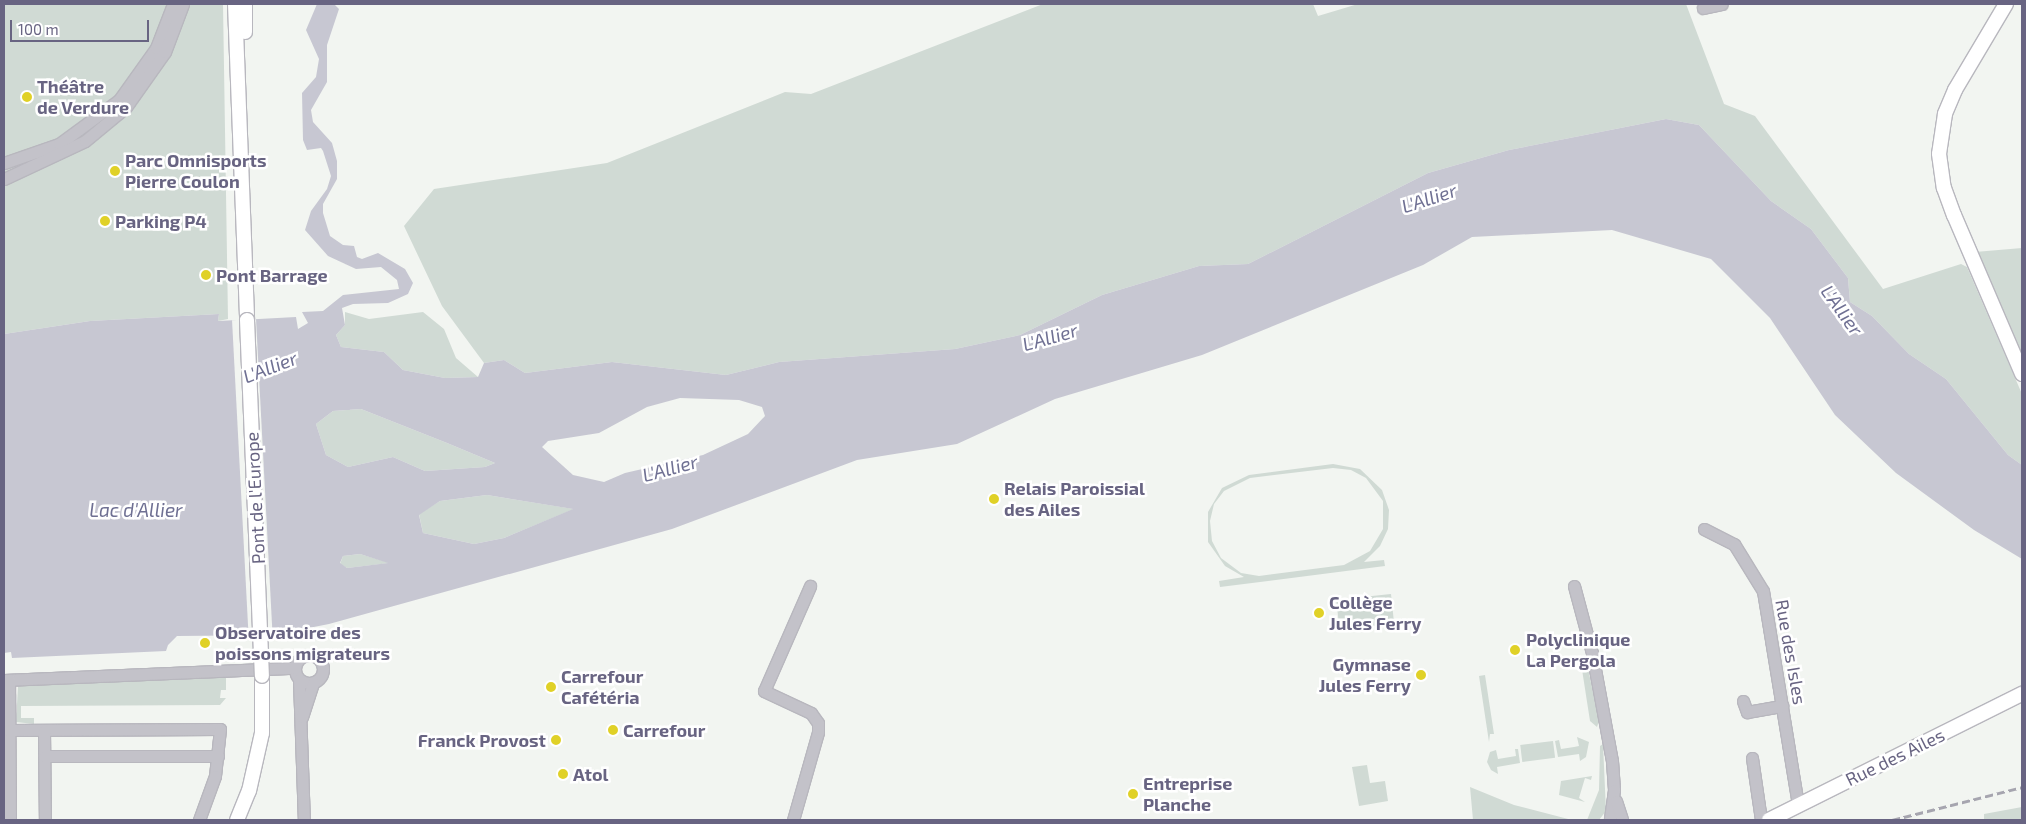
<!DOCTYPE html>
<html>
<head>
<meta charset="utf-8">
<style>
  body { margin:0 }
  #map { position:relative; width:2026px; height:824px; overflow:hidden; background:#f2f5f1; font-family:"Exo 2",sans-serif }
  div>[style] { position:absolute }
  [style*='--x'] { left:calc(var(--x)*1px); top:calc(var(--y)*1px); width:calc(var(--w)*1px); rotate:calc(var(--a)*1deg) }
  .green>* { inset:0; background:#d0dad4; transform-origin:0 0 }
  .water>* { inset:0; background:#c7c7d2 }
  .pier>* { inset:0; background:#f2f5f1; transform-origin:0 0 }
  .roads { filter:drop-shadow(1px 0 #b8b7be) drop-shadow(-1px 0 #b8b7be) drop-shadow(0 1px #b8b7be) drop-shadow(0 -1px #b8b7be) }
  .minor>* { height:11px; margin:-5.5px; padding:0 5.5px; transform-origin:5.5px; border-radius:5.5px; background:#c3c2c9 }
  .minor>.ring { margin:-5.5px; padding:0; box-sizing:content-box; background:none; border:11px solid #c3c2c9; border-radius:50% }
  .major>* { height:14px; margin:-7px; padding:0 7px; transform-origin:7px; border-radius:7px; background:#fff }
  .rail>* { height:2.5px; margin-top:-1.25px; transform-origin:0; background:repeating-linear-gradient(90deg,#a6a5af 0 8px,transparent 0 12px) }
  .bridges { filter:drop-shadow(1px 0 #b8b7be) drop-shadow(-1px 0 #b8b7be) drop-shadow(0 1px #b8b7be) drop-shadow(0 -1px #b8b7be) }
  .major-bridge>* { height:14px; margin:-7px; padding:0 7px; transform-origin:7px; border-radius:7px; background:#fff }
  .dots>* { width:14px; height:14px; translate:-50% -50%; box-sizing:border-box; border:2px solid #fff; border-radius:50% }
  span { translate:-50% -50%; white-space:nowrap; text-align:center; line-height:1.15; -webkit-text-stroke:5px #fff; paint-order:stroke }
  .poi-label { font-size:18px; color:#686482; font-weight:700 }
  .left { translate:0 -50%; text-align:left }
  .right { translate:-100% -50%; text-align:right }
  .street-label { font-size:18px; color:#686482 }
  .water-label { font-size:19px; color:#6f7093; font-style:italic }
  .frame { position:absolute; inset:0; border:5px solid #686482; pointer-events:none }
  .scale { position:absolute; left:10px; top:20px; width:139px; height:22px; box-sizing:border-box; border:2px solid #686482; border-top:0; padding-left:6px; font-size:15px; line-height:18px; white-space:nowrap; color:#686482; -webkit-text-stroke:4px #fff; paint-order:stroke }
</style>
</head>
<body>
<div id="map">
  <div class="green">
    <i style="clip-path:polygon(4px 4px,223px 4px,228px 319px,218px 321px,219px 314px,90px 321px,4px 334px)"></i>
    <i style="clip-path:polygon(1043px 4px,1313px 4px,1318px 16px,1358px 4px,1686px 4px,1724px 104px,1755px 116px,1883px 289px,1961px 264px,1967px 267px,2022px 394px,2022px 465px,2008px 455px,1946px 379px,1909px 354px,1872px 316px,1850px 302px,1848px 278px,1811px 229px,1771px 201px,1699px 125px,1666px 119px,1509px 150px,1428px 173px,1248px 264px,1199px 266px,1102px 295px,1020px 335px,955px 349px,779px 362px,726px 375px,612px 362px,525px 373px,504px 360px,484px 363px,442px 306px,404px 226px,434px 189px,607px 163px,785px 92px,811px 94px)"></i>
    <i style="clip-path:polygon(2022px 248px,2022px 360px,1975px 252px)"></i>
    <i style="clip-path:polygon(345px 312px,369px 319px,423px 312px,444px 329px,456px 358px,478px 377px,445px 378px,403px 370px,384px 352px,341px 347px,336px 335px,345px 325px)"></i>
    <i style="clip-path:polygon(361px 409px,447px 443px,495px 463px,485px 467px,425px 471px,393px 457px,348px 467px,326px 455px,316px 424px,333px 411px)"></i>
    <i style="clip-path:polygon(evenodd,1333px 464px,1360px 469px,1382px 490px,1389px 510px,1388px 529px,1380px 546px,1364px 562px,1384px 560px,1385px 566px,1220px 587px,1219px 581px,1244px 577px,1225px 566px,1208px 542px,1208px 512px,1222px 488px,1249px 475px,1333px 464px,1333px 468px,1351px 470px,1366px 478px,1383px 501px,1383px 529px,1370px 551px,1344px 565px,1259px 576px,1241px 573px,1221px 558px,1212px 541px,1210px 521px,1214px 504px,1224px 491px,1250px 478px,1333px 468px)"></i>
    <i style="clip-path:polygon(487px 495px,574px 509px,504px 538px,474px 544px,423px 533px,419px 514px,440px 501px)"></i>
    <i style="clip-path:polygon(360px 554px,390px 563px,347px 568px,340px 564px,343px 556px)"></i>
    <i style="left:1391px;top:594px;width:30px;height:55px;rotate:84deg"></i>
    <i style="clip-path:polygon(1586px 659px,1599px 721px,1597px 727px,1590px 721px,1581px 663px)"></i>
    <i style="clip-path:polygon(226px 675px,226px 690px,221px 690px,220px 698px,226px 698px,220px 705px,21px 706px,21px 718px,34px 718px,34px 724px,16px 722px,18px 686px)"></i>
    <i style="clip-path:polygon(1485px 675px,1494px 734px,1490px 734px,1489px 742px,1479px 676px)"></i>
    <i style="clip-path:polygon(1577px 737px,1589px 742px,1586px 757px,1580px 761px,1579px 754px,1558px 757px,1555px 741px,1559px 740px,1561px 749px,1574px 747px,1579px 746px)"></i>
    <i style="left:1553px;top:741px;width:17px;height:33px;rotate:83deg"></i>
    <i style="clip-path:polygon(1603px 744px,1606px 811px,1599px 820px,1587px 820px,1599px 790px,1600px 746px)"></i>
    <i style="clip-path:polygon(1515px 749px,1518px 749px,1520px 763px,1497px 767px,1498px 774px,1491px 770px,1487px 762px,1490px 752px,1496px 750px,1498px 759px,1516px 756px)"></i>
    <i style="clip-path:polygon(1367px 765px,1370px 783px,1385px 781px,1388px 801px,1359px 806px,1352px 767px)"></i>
    <i style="clip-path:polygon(1592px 776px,1591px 780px,1585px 778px,1579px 798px,1585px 802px,1559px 795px,1561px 781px)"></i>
    <i style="clip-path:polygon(1470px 787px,1514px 805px,1572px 820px,1473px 820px)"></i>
    <i style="clip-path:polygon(2022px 807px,2022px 820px,1979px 820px,1984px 819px,1984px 814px)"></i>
  </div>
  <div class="water">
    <i style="clip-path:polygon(evenodd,317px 4px,334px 4px,339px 9px,327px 45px,327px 82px,311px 110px,313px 122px,332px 143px,337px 161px,337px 179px,323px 204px,323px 213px,330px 236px,343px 245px,354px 246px,357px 257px,362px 259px,378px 253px,405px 269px,413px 283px,408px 294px,388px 303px,353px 304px,342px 308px,345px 325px,336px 335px,341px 347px,384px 352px,403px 370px,445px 378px,478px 377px,484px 363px,504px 360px,525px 373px,612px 362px,726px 375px,779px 362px,955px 349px,1020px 335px,1102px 295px,1199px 266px,1248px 264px,1428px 173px,1509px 150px,1666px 119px,1699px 125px,1771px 201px,1811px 229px,1848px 278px,1850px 302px,1872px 316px,1909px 354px,1946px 379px,2008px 455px,2022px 465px,2022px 559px,1974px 530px,1896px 473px,1835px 415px,1770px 318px,1711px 259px,1612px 230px,1472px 237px,1423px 265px,1202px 355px,1055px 399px,957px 444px,857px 460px,672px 529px,329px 624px,273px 635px,177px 636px,168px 645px,166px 651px,12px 658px,11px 652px,4px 653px,4px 334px,90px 321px,219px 314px,218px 321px,296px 317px,298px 329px,308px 323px,302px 312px,323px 311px,343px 295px,399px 289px,397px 280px,381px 267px,356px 269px,328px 256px,305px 230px,311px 211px,327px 189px,331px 176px,323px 151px,321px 148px,307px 150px,303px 140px,302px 93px,316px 77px,319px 59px,306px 30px,317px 4px,680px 398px,739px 400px,762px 407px,765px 416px,748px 434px,703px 455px,625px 473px,604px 482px,573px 475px,542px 447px,548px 441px,599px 433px,647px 407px,680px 398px,317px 4px,361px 409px,447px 443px,495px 463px,485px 467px,425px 471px,393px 457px,348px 467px,326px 455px,316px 424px,333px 411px,361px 409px,317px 4px,487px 495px,573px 509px,504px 538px,474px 544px,423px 533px,419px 515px,440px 501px,487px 495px,317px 4px,360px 554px,388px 563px,347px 568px,340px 563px,343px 556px,360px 554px)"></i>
  </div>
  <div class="pier">
    <i style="left:256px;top:319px;width:318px;height:24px;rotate:87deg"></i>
  </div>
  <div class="roads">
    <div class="minor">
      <i style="--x:1703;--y:8;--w:19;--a:-12"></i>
      <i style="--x:4;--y:163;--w:58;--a:-19.1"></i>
      <i style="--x:59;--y:144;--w:74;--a:-36.3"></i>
      <i style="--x:119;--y:100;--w:64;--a:-54.6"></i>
      <i style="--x:156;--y:48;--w:47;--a:-68.9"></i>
      <i style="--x:4;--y:179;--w:89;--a:-25.1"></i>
      <i style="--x:85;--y:141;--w:53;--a:-39.7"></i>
      <i style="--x:126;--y:107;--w:67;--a:-54.7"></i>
      <i style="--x:165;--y:52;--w:51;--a:-69.4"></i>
      <i style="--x:1704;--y:529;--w:34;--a:27"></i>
      <i style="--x:1734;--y:544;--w:55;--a:58.3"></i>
      <i style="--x:1763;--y:591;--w:217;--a:80.7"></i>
      <i style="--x:1574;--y:586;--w:69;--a:75"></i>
      <i style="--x:1592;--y:653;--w:110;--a:79.5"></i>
      <i style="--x:1612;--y:761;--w:29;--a:86"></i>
      <i style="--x:1614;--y:790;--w:30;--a:98"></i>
      <i class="ring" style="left:295px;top:655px;width:17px;height:17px"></i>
      <i style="--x:4;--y:680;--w:291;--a:-2.4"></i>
      <i style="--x:9;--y:680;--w:140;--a:89.6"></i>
      <i style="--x:299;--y:680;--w:140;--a:88"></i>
      <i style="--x:1743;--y:701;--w:12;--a:70"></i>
      <i style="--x:1747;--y:712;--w:36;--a:-10"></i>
      <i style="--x:302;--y:717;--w:36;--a:-72"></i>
      <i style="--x:9;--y:730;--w:211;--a:-0.3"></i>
      <i style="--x:220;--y:729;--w:47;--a:96.1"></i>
      <i style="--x:215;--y:776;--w:47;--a:110"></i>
      <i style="--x:44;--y:731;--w:89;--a:89.4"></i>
      <i style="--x:45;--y:756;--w:173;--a:0"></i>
      <i style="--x:1752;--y:758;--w:63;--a:81.7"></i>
      <i style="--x:1616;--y:801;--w:20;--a:72"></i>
      <i style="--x:793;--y:820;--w:91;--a:-74.1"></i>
      <i style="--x:818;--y:732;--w:9;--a:-90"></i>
      <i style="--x:818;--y:723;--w:12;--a:-125"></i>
      <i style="--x:811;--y:713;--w:52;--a:-154.9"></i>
      <i style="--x:764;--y:691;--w:115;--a:-66.3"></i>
    </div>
    <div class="major">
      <i style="--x:235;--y:4;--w:316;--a:87.8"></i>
      <i style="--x:2006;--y:4;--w:100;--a:120.7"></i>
      <i style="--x:1955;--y:90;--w:26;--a:113"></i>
      <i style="--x:1945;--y:114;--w:40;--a:98.5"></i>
      <i style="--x:1939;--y:154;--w:34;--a:82"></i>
      <i style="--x:1944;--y:188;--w:29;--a:70"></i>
      <i style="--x:1954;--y:215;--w:173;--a:66.8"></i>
      <i style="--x:245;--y:32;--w:28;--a:-90"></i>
      <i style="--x:237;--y:820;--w:31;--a:-68"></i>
      <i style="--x:249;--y:791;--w:59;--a:-77.4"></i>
      <i style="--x:262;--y:733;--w:57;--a:-90"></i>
      <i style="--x:1769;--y:820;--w:283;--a:-26.5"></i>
    </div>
  </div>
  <div class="rail">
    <i style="--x:1892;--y:820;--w:134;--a:-14.2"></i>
  </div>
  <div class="bridges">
    <div class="major-bridge">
      <i style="--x:247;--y:320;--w:356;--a:87.6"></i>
    </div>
  </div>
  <div class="dots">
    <i style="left:27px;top:97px;background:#e0d127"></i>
    <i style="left:115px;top:171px;background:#e0d127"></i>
    <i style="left:105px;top:221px;background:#e0d127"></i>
    <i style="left:206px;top:275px;background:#e0d127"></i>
    <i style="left:994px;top:499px;background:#e0d127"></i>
    <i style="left:1319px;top:613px;background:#e0d127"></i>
    <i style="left:205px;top:643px;background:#e0d127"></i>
    <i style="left:1515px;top:650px;background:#e0d127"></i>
    <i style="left:1421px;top:675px;background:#e0d127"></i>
    <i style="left:551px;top:687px;background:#e0d127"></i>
    <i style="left:613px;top:730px;background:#e0d127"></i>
    <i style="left:556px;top:740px;background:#e0d127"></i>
    <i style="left:563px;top:774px;background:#e0d127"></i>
    <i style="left:1133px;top:794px;background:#e0d127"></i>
  </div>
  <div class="poi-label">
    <span class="left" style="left:37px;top:97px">Théâtre<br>de Verdure</span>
    <span class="left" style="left:125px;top:171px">Parc Omnisports<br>Pierre Coulon</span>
    <span class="left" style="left:115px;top:221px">Parking P4</span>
    <span class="left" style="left:216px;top:275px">Pont Barrage</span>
    <span class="left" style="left:1004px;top:499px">Relais Paroissial<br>des Ailes</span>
    <span class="left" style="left:1329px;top:613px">Collège<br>Jules Ferry</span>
    <span class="left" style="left:215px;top:643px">Observatoire des<br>poissons migrateurs</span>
    <span class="left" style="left:1526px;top:650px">Polyclinique<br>La Pergola</span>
    <span class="right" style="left:1411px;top:675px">Gymnase<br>Jules Ferry</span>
    <span class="left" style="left:561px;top:687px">Carrefour<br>Cafétéria</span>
    <span class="left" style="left:623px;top:730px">Carrefour</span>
    <span class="right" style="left:546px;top:740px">Franck Provost</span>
    <span class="left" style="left:573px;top:774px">Atol</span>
    <span class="left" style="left:1143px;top:794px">Entreprise<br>Planche</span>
  </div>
  <div class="street-label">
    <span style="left:255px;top:498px;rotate:-93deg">Pont de l'Europe</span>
    <span style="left:1791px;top:652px;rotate:80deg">Rue des Isles</span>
    <span style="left:1895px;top:757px;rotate:-26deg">Rue des Ailes</span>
  </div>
  <div class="water-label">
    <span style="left:1429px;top:198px;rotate:-18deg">L'Allier</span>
    <span style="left:1842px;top:310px;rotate:54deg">L'Allier</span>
    <span style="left:1050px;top:337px;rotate:-16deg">L'Allier</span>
    <span style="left:270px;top:367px;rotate:-21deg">L'Allier</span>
    <span style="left:670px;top:468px;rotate:-15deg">L'Allier</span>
    <span style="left:136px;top:510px">Lac d'Allier</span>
  </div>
  <div class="frame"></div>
  <div class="scale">100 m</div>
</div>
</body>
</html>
